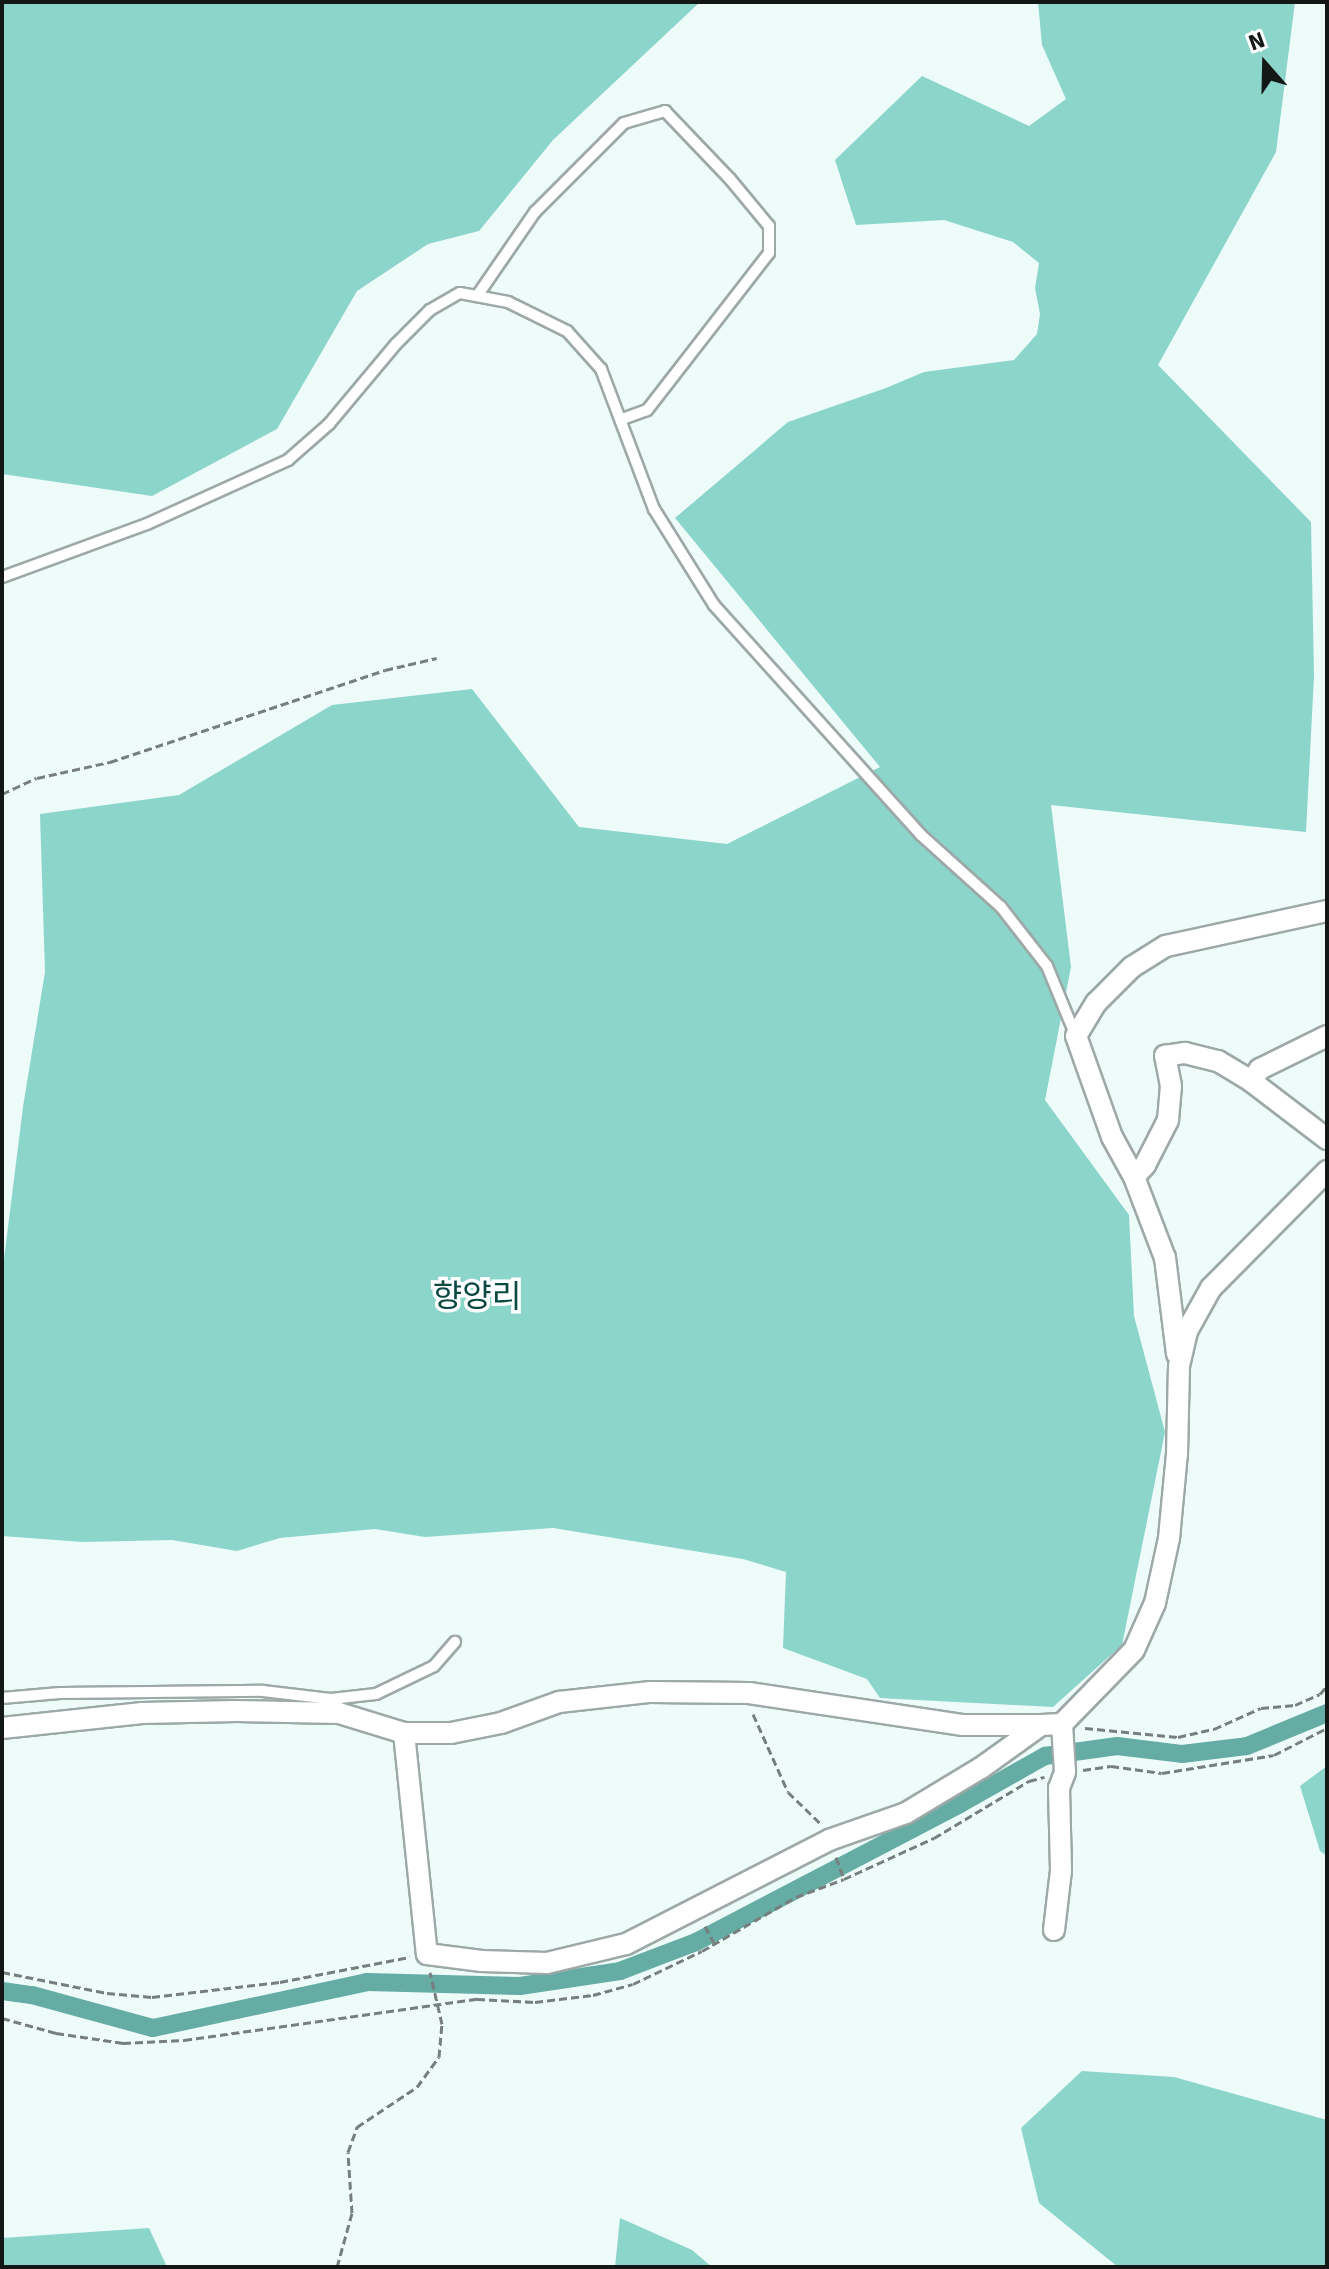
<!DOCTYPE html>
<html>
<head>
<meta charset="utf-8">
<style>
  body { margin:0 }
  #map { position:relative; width:1329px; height:2269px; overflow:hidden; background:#edfbf9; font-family:Signika,"Noto Sans KR",sans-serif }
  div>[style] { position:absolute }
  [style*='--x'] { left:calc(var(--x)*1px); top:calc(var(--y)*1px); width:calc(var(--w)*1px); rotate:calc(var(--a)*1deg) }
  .forest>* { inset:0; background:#8cd5cb }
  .canal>* { height:18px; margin:-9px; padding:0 9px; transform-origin:9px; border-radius:9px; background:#64aca4 }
  .path>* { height:3px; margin-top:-1.5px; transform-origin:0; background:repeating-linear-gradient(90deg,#767f7d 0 8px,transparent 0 12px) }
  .roads { filter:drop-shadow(2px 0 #9ca9a7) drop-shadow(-2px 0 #9ca9a7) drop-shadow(0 2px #9ca9a7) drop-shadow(0 -2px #9ca9a7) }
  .service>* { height:10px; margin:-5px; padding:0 5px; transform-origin:5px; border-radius:5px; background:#fff }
  .minor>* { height:20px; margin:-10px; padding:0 10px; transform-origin:10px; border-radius:10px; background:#fff }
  span { translate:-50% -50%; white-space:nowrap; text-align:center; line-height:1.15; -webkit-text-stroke:7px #fff; paint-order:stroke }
  .quarter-label { font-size:32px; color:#0b4943 }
  .frame { position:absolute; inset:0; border:4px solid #131817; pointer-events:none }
  .north { position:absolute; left:1225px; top:24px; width:80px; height:80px; -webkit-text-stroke:6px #fff; paint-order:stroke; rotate:340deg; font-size:22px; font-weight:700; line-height:32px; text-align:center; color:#131817 }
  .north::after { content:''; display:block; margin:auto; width:28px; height:36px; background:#131817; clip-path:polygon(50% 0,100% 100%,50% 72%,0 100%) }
</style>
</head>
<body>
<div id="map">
  <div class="forest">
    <i style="clip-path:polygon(2px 2px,700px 2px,553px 140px,479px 231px,428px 244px,357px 291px,277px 429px,152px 496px,2px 474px)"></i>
    <i style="clip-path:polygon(1038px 2px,1295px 2px,1276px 152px,1158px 365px,1311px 522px,1314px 676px,1306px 832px,1051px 805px,1071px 967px,1045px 1100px,1129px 1215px,1134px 1316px,1165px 1432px,1122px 1645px,1053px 1707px,880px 1698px,867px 1679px,783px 1648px,786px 1572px,743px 1559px,553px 1528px,425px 1537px,375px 1529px,280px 1538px,237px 1551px,172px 1540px,83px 1542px,2px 1536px,2px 1275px,23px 1107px,45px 972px,40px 814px,179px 795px,332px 705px,472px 689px,579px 827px,727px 844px,880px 767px,675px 518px,788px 422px,886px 388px,924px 372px,1014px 360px,1037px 334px,1040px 314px,1035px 288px,1039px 263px,1013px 242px,944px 220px,856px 225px,835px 160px,922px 76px,1029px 126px,1066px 99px,1042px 45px)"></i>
    <i style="clip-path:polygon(1327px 1766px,1327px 1856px,1320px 1851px,1300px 1786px)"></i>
    <i style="clip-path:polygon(1082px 2071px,1174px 2077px,1327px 2120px,1327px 2267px,1118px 2267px,1039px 2203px,1021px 2128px)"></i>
    <i style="clip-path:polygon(620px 2218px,692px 2250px,712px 2267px,615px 2267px)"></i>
    <i style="clip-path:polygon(149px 2228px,167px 2267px,2px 2267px,2px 2238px)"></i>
  </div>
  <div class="canal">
    <i style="--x:2;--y:1991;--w:30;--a:8"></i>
    <i style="--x:32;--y:1995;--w:125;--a:15.3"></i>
    <i style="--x:153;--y:2028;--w:219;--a:-12.1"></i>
    <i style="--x:367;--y:1982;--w:153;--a:1.5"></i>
    <i style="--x:520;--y:1986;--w:101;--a:-8.5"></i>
    <i style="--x:620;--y:1971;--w:81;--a:-20.9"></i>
    <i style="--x:696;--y:1942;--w:298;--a:-27.6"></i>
    <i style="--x:960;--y:1804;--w:98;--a:-29.5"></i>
    <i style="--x:1045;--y:1756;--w:73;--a:-7.9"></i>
    <i style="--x:1117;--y:1746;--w:65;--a:7"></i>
    <i style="--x:1182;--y:1754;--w:65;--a:-7"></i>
    <i style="--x:1247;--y:1746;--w:87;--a:-22.4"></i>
  </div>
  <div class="path">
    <i style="--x:2;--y:794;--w:38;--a:-25"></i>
    <i style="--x:37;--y:778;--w:75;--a:-12.4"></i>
    <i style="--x:110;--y:762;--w:290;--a:-18.5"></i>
    <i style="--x:385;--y:670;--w:53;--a:-13"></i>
    <i style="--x:753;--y:1714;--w:85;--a:65.8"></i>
    <i style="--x:788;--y:1792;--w:46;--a:44.1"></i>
    <i style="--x:1085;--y:1728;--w:93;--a:5.5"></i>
    <i style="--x:1178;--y:1737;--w:37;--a:-13"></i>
    <i style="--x:1214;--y:1729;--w:51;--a:-24.1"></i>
    <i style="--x:1261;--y:1708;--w:34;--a:-5"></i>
    <i style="--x:1295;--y:1705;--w:27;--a:-24"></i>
    <i style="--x:1320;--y:1694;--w:11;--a:-49"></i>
    <i style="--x:1083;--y:1770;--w:28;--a:-8"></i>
    <i style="--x:1111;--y:1766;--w:51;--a:7.8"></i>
    <i style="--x:1162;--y:1773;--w:113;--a:-9.1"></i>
    <i style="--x:1274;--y:1755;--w:59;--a:-27"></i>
    <i style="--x:836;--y:1857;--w:23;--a:70"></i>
    <i style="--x:705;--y:1926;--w:19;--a:62"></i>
    <i style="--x:2;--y:1972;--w:107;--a:11.3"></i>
    <i style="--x:107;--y:1993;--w:45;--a:5.1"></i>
    <i style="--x:152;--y:1997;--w:129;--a:-6.7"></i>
    <i style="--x:280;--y:1982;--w:132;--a:-10.9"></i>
    <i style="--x:2;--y:2018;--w:56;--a:15.5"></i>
    <i style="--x:56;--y:2033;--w:68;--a:8.5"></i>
    <i style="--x:123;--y:2043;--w:61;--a:-2.8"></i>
    <i style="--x:184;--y:2040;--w:296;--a:-8"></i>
    <i style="--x:477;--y:1999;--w:58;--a:3"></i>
    <i style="--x:535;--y:2002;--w:58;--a:-6.9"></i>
    <i style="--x:593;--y:1995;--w:41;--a:-15.4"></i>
    <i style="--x:633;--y:1984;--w:76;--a:-25.6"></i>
    <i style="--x:702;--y:1951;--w:108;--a:-29.9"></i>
    <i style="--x:796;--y:1897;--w:51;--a:-20.6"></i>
    <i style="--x:844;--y:1879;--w:99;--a:-24.5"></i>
    <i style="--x:934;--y:1838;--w:111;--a:-31"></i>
    <i style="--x:1029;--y:1781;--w:16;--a:-15"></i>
    <i style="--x:337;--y:2267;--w:56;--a:-74.5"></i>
    <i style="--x:352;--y:2213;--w:61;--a:-93.8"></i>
    <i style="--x:348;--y:2152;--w:27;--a:-70"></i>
    <i style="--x:357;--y:2127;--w:72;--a:-33.7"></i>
    <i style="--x:417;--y:2087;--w:37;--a:-54"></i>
    <i style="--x:439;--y:2057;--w:33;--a:-85"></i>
    <i style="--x:442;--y:2024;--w:53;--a:-103"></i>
  </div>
  <div class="roads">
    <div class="service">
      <i style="--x:477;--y:296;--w:102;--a:-55.4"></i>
      <i style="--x:535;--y:212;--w:126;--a:-45"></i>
      <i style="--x:624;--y:123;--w:43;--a:-16.3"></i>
      <i style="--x:665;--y:111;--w:94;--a:46.3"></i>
      <i style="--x:730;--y:179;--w:61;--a:50.3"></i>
      <i style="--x:769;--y:226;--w:27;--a:90"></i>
      <i style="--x:769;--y:253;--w:199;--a:127.8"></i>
      <i style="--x:647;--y:410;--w:27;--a:160"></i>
      <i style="--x:2;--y:577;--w:154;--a:-20.1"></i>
      <i style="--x:147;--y:524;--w:155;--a:-24.4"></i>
      <i style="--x:288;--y:460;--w:55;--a:-41.3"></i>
      <i style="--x:329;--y:424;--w:104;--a:-50.1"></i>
      <i style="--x:396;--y:344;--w:48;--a:-45"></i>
      <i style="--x:430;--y:310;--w:34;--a:-30"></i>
      <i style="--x:460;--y:293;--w:49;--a:10.6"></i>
      <i style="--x:508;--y:302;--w:66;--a:26.2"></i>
      <i style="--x:567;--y:331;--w:51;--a:48.2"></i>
      <i style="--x:601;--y:369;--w:150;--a:69.3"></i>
      <i style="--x:654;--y:509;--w:113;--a:58"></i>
      <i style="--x:714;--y:605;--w:309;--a:48"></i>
      <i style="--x:921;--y:835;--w:108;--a:42"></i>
      <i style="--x:1001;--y:907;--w:75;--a:52.1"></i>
      <i style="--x:1047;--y:966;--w:74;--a:67.6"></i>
      <i style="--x:2;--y:1698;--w:58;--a:-4.9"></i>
      <i style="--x:60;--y:1693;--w:203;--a:-0.6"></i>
      <i style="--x:263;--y:1691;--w:68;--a:6.7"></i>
      <i style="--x:331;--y:1699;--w:45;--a:-6.3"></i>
      <i style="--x:376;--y:1694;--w:64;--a:-25.8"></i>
      <i style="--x:434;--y:1666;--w:32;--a:-49"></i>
    </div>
    <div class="minor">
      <i style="--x:1327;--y:1036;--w:75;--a:153.8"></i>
      <i style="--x:1260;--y:1069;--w:15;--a:127"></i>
      <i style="--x:1251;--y:1081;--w:96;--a:37.3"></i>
      <i style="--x:1134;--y:1177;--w:16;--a:-47"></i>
      <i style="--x:1145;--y:1165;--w:51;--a:-62.9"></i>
      <i style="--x:1168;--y:1120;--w:34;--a:-85"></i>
      <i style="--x:1171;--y:1086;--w:31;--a:-101"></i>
      <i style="--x:1165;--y:1056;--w:20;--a:-9"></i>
      <i style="--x:1185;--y:1053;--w:34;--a:14"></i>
      <i style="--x:1218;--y:1061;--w:39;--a:31"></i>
      <i style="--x:1177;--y:1354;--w:97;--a:-97.1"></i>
      <i style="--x:1165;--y:1258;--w:87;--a:-110.9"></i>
      <i style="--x:1134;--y:1177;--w:46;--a:-118.8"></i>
      <i style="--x:1112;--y:1137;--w:107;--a:-109.6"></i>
      <i style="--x:1076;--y:1036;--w:39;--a:-59"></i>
      <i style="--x:1096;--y:1003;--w:51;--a:-45"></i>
      <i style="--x:1132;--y:967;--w:40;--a:-32"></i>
      <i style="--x:1166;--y:946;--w:165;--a:-12.3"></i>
      <i style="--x:2;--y:1728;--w:141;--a:-6.1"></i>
      <i style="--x:142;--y:1713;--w:95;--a:-1.2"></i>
      <i style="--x:237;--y:1711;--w:102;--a:1.1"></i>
      <i style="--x:339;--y:1713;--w:68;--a:17.1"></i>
      <i style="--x:404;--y:1733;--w:47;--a:0"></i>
      <i style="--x:451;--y:1733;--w:51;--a:-11.3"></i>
      <i style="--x:501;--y:1723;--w:62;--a:-19.9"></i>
      <i style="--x:559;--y:1702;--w:92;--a:-6.3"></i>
      <i style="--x:650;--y:1692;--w:99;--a:0.6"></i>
      <i style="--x:749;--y:1693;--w:215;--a:8.5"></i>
      <i style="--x:962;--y:1725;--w:79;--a:0"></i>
      <i style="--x:404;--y:1733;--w:222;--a:84.1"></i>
      <i style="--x:427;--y:1954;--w:55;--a:7.3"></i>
      <i style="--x:482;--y:1961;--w:65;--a:1.8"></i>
      <i style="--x:547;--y:1963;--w:81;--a:-13.5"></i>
      <i style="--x:626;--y:1944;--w:228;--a:-27.1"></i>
      <i style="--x:829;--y:1840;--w:82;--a:-19.3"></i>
      <i style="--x:906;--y:1813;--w:87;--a:-31"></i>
      <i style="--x:981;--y:1768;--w:74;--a:-35.6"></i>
      <i style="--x:1041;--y:1725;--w:21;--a:-3"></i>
      <i style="--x:1054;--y:1930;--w:60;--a:-83.3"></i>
      <i style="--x:1061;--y:1870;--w:82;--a:-91.4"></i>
      <i style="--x:1059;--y:1788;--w:17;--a:-69"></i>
      <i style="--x:1065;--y:1772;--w:48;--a:-93.6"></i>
      <i style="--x:1062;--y:1724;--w:103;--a:-45.8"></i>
      <i style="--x:1134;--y:1650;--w:51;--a:-65.9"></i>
      <i style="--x:1155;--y:1603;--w:66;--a:-77.8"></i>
      <i style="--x:1169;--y:1538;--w:84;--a:-84.6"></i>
      <i style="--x:1177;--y:1454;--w:88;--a:-88.7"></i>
      <i style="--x:1179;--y:1366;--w:36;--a:-77"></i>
      <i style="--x:1187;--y:1331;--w:49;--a:-60.8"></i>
      <i style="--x:1211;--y:1288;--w:165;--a:-45.2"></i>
    </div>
  </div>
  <div class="quarter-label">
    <span style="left:477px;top:1297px">향양리</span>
  </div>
  <div class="frame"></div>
  <div class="north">N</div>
</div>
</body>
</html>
